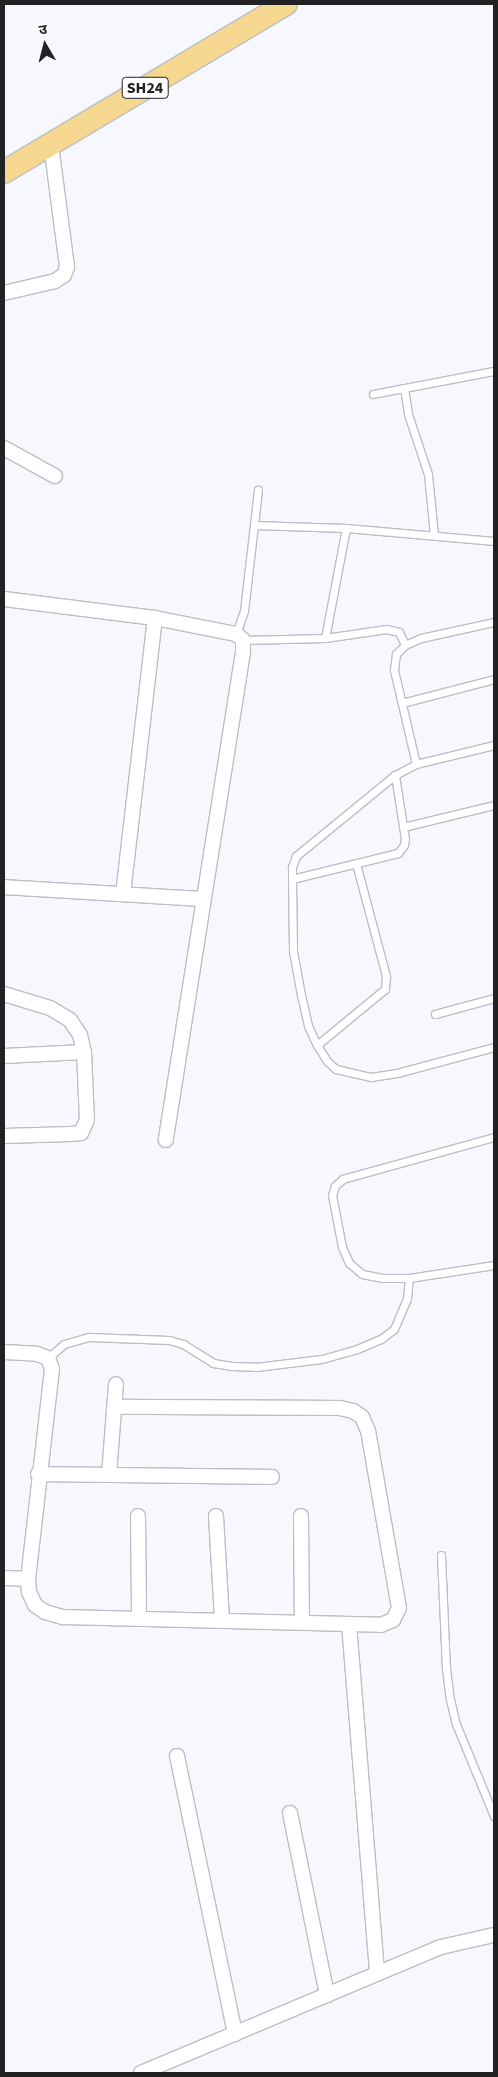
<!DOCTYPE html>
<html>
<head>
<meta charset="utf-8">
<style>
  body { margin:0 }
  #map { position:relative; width:498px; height:2077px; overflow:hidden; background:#f7f7fe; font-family:"Source Sans 3","Noto Sans Devanagari",sans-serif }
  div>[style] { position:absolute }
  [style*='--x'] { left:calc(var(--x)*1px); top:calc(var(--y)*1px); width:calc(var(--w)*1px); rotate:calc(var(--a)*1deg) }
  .roads { filter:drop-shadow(1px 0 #bdbdc5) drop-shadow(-1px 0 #bdbdc5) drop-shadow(0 1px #bdbdc5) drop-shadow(0 -1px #bdbdc5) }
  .service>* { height:7px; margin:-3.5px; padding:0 3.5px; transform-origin:3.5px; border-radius:3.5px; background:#fff }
  .minor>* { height:14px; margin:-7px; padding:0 7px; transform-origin:7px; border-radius:7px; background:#fff }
  .primary>* { height:22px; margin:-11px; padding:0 11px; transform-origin:11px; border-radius:11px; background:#f5d78f }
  span { translate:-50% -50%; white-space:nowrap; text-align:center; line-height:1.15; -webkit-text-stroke:5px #fff; paint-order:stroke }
  .shield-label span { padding:1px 4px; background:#fff; border:1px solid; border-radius:4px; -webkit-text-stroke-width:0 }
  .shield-label { font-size:16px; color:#222225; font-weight:700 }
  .frame { position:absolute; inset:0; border:5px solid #222225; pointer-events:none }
  .north { position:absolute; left:20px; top:20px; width:50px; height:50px; -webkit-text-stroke:4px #fff; paint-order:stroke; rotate:352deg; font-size:14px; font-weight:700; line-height:20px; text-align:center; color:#222225 }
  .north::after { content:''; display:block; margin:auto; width:18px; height:22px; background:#222225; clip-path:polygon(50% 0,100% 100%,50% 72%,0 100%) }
</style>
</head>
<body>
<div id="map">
  <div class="roads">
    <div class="service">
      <i style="--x:404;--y:388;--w:26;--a:81"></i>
      <i style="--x:408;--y:414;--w:63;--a:71.6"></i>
      <i style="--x:428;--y:474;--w:61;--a:84.4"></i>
      <i style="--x:373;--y:394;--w:123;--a:-10.8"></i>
      <i style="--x:254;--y:525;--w:92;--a:1.9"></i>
      <i style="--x:346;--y:528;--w:149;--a:5"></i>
      <i style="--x:236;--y:634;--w:24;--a:-71"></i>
      <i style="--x:244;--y:611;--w:122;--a:-83.4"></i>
      <i style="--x:325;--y:638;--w:112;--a:-79.2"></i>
      <i style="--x:243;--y:640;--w:82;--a:-1.4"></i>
      <i style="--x:325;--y:638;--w:62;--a:-8.4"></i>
      <i style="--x:386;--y:629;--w:13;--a:13"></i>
      <i style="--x:399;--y:632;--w:14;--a:65"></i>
      <i style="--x:402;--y:703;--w:95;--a:-14.6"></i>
      <i style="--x:494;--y:745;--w:80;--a:166.3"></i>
      <i style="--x:416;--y:764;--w:24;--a:152"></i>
      <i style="--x:395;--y:775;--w:128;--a:140.7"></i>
      <i style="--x:296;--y:856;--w:12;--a:110"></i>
      <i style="--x:292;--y:867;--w:12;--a:90"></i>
      <i style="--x:292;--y:879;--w:72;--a:89.2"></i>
      <i style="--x:293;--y:951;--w:45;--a:79.7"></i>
      <i style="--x:301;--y:995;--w:32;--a:77"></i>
      <i style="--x:308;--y:1026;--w:21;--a:65"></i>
      <i style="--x:317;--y:1045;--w:19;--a:58"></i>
      <i style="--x:327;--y:1061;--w:12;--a:42"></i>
      <i style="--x:336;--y:1069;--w:36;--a:13"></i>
      <i style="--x:371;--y:1077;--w:26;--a:-9"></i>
      <i style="--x:397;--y:1073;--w:100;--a:-15"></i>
      <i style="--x:416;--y:764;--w:97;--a:-103.2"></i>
      <i style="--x:394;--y:670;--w:16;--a:-83"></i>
      <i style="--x:396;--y:654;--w:13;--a:-45"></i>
      <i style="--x:405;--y:645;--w:17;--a:-24"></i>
      <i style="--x:421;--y:638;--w:75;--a:-12.4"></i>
      <i style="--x:403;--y:827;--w:94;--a:-13.6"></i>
      <i style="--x:292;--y:879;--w:109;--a:-13.8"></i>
      <i style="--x:398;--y:853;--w:10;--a:-53"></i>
      <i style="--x:404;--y:845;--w:6;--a:-81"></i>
      <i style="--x:405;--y:839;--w:65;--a:-98.9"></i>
      <i style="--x:435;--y:1014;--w:61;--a:-15.2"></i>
      <i style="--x:317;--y:1045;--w:88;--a:-39.5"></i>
      <i style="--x:385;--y:989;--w:13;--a:-86"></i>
      <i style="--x:386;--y:976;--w:117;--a:-104.9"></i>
      <i style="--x:494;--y:1137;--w:157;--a:164.5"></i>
      <i style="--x:343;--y:1179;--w:11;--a:139"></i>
      <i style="--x:335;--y:1186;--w:9;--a:108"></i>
      <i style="--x:332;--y:1195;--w:53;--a:79.1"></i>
      <i style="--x:342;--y:1247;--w:17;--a:66"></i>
      <i style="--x:349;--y:1263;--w:17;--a:40"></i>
      <i style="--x:362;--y:1274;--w:21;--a:11"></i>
      <i style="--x:383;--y:1278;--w:26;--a:0"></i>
      <i style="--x:409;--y:1278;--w:86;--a:-8.7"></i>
      <i style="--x:48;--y:1358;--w:21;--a:-41"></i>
      <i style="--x:64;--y:1344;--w:26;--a:-16"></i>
      <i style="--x:89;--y:1337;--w:80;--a:2.1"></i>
      <i style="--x:169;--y:1340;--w:15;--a:16"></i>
      <i style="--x:183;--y:1344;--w:36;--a:32"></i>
      <i style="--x:213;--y:1363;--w:18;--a:9"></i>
      <i style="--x:231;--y:1366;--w:25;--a:2"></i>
      <i style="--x:256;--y:1367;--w:66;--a:-6.9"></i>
      <i style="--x:322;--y:1359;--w:36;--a:-16"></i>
      <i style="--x:357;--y:1349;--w:26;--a:-23"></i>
      <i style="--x:381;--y:1339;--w:16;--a:-38"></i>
      <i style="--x:394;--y:1329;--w:33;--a:-67"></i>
      <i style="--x:407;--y:1299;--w:21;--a:-85"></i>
      <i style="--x:441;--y:1555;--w:113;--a:87.5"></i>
      <i style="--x:446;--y:1668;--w:31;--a:83"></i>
      <i style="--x:450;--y:1699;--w:26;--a:77"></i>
      <i style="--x:456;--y:1724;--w:100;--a:67.6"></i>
    </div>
    <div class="minor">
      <i style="--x:4;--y:293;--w:52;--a:-13.2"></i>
      <i style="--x:55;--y:281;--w:11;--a:-34"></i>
      <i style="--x:64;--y:275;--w:9;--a:-69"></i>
      <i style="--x:67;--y:267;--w:125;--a:-97.4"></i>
      <i style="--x:4;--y:448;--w:58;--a:28.8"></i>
      <i style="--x:4;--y:599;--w:152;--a:7.2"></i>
      <i style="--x:155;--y:618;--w:83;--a:11.2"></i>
      <i style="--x:236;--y:634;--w:9;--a:41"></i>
      <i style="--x:243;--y:640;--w:12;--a:90"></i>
      <i style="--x:243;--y:652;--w:494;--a:99"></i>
      <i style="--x:4;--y:887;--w:199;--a:3.5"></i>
      <i style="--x:123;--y:894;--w:278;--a:-83.4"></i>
      <i style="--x:4;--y:994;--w:48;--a:16.9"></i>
      <i style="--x:50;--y:1008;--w:23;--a:31"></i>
      <i style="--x:70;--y:1020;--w:18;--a:56"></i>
      <i style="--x:80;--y:1035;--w:17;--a:77"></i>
      <i style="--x:84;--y:1052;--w:68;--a:87.5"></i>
      <i style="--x:87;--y:1120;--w:14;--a:115"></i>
      <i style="--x:81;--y:1133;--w:10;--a:174"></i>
      <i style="--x:71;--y:1134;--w:67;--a:178.3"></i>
      <i style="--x:4;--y:1056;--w:80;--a:-2.9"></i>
      <i style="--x:4;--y:1352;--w:33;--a:3"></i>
      <i style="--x:37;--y:1354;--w:12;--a:20"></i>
      <i style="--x:48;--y:1358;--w:12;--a:70"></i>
      <i style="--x:52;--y:1369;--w:211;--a:96.5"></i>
      <i style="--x:28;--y:1579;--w:13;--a:86"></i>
      <i style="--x:29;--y:1592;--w:14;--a:65"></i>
      <i style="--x:35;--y:1605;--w:12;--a:35"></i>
      <i style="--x:45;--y:1612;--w:19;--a:16"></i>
      <i style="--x:63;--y:1617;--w:318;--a:1.4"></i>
      <i style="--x:381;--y:1625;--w:13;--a:-23"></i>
      <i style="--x:393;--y:1620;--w:13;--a:-63"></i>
      <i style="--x:399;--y:1608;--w:180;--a:-99.9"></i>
      <i style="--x:368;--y:1431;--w:15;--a:-113"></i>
      <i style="--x:362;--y:1417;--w:11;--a:-146"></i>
      <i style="--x:353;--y:1411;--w:13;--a:-167"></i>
      <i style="--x:340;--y:1408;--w:226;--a:-179.7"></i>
      <i style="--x:38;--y:1474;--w:234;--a:0.7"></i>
      <i style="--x:109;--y:1475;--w:91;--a:-85.6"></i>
      <i style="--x:138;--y:1516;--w:103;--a:89.4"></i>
      <i style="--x:216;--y:1516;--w:105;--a:86.7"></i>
      <i style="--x:301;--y:1516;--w:106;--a:89.5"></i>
      <i style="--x:4;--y:1578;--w:24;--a:2"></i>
      <i style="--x:349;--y:1624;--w:351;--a:85.4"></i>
      <i style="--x:177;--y:1756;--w:284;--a:78.2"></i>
      <i style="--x:290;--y:1813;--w:186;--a:78.5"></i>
      <i style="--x:141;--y:2073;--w:325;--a:-22.8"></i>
      <i style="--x:441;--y:1947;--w:54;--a:-12.8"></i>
    </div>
    <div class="primary">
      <i style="--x:4;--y:172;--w:328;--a:-30.8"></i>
    </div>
  </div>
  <div class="shield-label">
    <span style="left:145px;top:88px">SH24</span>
  </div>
  <div class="frame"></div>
  <div class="north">उ</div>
</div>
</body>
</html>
